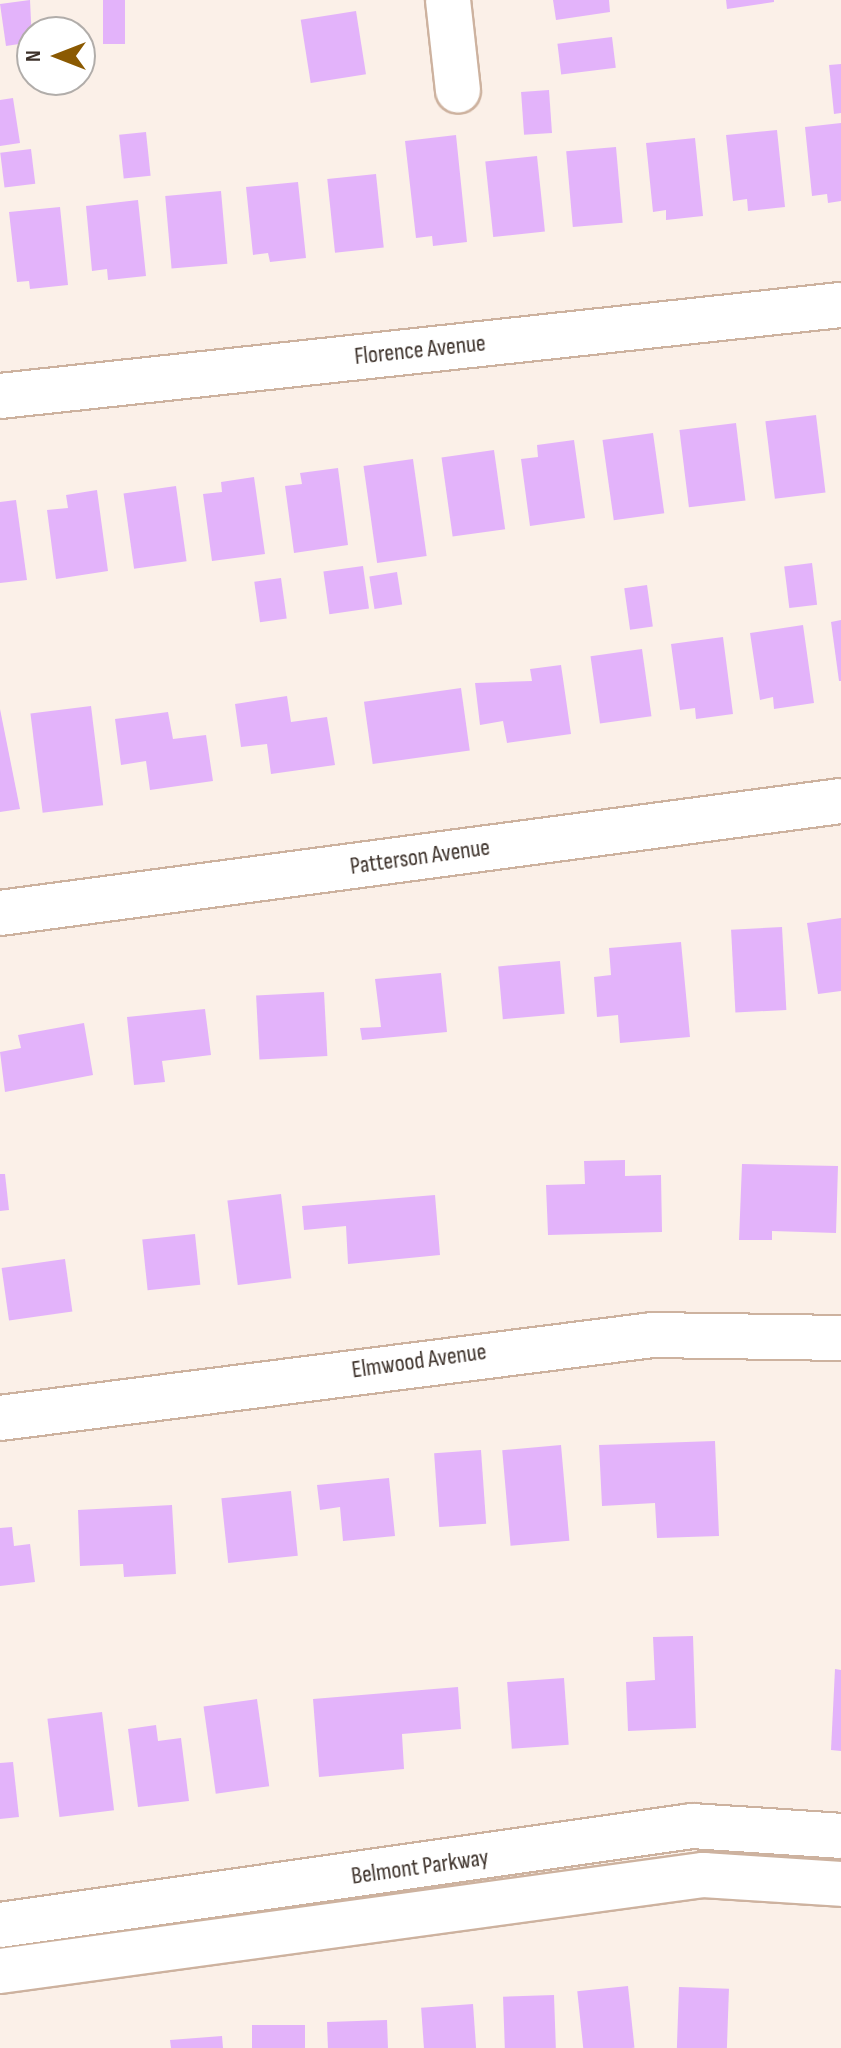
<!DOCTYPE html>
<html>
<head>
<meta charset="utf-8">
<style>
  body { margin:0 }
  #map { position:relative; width:841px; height:2048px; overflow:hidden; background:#fbf0e8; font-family:"Sofia Sans Condensed",sans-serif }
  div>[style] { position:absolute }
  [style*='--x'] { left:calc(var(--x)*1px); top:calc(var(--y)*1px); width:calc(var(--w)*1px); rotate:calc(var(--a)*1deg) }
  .building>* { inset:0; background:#e3b3fa; transform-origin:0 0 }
  .roads { filter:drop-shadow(2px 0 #cdb29f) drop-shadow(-2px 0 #cdb29f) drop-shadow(0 2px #cdb29f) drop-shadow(0 -2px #cdb29f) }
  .minor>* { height:44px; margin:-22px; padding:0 22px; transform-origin:22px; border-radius:22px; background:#fff }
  span { translate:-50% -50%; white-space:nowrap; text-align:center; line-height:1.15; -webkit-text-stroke:8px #fff; paint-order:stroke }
  .street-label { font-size:24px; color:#3c312a }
  .north { position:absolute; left:16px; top:16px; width:80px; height:80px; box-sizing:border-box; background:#fff; border:2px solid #b1adaa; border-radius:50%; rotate:270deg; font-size:22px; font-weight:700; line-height:32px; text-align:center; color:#3c312a }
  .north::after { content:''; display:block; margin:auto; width:28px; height:36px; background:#8b5a02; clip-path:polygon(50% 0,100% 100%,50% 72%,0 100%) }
</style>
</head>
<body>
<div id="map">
  <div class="building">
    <i style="clip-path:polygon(30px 0,32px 42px,6px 46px,0 4px)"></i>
    <i style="left:103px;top:0;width:22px;height:44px"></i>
    <i style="clip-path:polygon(553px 0,609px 0,610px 12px,556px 20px)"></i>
    <i style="clip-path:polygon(726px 0,774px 0,774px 2px,727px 9px)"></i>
    <i style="left:356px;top:11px;width:64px;height:56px;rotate:81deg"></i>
    <i style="left:612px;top:37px;width:31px;height:55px;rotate:83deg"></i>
    <i style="clip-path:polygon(841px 64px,841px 113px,834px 114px,829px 65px)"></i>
    <i style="left:549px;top:90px;width:43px;height:28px;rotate:86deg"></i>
    <i style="clip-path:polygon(13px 98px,20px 143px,0 146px,0 100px)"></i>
    <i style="clip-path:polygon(841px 123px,841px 201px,828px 203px,827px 194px,812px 196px,805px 127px)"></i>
    <i style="clip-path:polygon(777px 130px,785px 207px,748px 211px,747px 199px,733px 201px,726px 135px)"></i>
    <i style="left:146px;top:132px;width:44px;height:27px;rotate:84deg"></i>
    <i style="clip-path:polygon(456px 135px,467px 242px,433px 246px,432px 236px,416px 238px,405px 141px)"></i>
    <i style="clip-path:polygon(695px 138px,703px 216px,666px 220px,666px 210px,653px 212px,646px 143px)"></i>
    <i style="left:616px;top:147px;width:76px;height:50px;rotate:85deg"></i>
    <i style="left:31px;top:149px;width:35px;height:31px;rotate:83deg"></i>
    <i style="left:537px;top:156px;width:76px;height:52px;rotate:84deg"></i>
    <i style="left:376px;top:174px;width:74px;height:49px;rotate:84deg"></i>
    <i style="clip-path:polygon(298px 182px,306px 258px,270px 262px,268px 253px,253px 255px,246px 187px)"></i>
    <i style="left:221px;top:191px;width:73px;height:56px;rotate:85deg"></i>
    <i style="clip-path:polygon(138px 200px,146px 276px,108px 280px,107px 269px,92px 271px,86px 206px)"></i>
    <i style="clip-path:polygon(60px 207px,68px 285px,30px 289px,29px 281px,17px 282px,9px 212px)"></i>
    <i style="left:816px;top:415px;width:78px;height:51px;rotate:83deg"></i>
    <i style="left:736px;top:423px;width:78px;height:57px;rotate:83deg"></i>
    <i style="left:653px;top:433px;width:81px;height:51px;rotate:82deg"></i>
    <i style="clip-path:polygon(574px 440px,585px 518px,530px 526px,521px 459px,538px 457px,537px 445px)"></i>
    <i style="left:494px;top:450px;width:80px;height:53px;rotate:82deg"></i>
    <i style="left:413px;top:459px;width:98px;height:50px;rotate:82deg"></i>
    <i style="clip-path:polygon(338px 468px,348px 545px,294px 553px,285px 486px,302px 484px,300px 473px)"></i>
    <i style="clip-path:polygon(254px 477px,265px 554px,212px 561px,203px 494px,222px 492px,221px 482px)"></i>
    <i style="left:176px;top:486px;width:76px;height:53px;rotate:82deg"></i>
    <i style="clip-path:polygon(97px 490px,108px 571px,56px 579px,47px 510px,68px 508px,66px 495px)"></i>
    <i style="clip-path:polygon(16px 500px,27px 580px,0 583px,0 502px)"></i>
    <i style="left:812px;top:563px;width:42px;height:28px;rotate:83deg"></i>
    <i style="left:363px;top:566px;width:43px;height:40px;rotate:82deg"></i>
    <i style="left:397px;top:572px;width:33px;height:28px;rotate:81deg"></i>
    <i style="left:281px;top:578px;width:41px;height:27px;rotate:82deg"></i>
    <i style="left:647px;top:585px;width:42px;height:23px;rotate:82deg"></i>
    <i style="clip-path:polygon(841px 620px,841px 681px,839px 681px,831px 622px)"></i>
    <i style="clip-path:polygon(803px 625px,814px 703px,774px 709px,773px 697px,760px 700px,750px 633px)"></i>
    <i style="clip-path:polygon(723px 637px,733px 714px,696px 719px,695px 708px,680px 710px,671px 644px)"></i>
    <i style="left:642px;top:649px;width:68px;height:52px;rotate:82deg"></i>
    <i style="clip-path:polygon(561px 665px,571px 734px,507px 743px,503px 721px,480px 725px,475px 683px,532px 681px,530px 669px)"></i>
    <i style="left:461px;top:688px;width:63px;height:98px;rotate:82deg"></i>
    <i style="clip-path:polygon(287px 696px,291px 722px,327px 717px,335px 765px,271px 774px,267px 744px,241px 747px,235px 704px)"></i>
    <i style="left:91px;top:706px;width:100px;height:61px;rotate:83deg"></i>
    <i style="clip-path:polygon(0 709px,20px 809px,0 812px)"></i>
    <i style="clip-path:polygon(168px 712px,173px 739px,206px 735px,213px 781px,150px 790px,146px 761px,121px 765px,115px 719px)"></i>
    <i style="clip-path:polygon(841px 918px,841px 991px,818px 994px,807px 923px)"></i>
    <i style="left:782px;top:927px;width:83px;height:51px;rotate:87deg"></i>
    <i style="clip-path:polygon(681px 942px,690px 1037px,620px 1043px,618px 1015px,597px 1017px,594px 977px,611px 975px,609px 948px)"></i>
    <i style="left:560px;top:961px;width:53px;height:62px;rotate:85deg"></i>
    <i style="clip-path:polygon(441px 973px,447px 1032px,362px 1040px,360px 1028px,381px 1027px,375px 979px)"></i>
    <i style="left:324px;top:992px;width:64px;height:68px;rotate:87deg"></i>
    <i style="clip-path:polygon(205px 1009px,211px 1055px,162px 1061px,165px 1082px,134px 1085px,127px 1017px)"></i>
    <i style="clip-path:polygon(84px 1023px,93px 1075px,5px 1092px,0 1052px,21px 1048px,18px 1035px)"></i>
    <i style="clip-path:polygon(625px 1160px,625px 1176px,661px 1175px,662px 1232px,548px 1235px,546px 1185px,585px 1184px,584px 1161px)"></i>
    <i style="clip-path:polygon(742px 1164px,838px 1166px,836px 1233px,772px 1231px,772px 1240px,739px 1240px)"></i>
    <i style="clip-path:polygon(0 1174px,5px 1174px,9px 1210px,0 1211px)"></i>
    <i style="left:281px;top:1194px;width:85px;height:54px;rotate:83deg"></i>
    <i style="clip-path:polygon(435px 1195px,440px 1255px,348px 1264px,346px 1226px,304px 1230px,302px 1206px)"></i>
    <i style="left:195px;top:1234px;width:51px;height:53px;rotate:84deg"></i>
    <i style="left:65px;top:1259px;width:53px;height:64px;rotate:82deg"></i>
    <i style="clip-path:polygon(715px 1441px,719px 1536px,657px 1538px,655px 1503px,602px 1506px,599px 1445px)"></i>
    <i style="left:561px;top:1445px;width:96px;height:59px;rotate:85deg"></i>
    <i style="left:481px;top:1450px;width:74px;height:47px;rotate:86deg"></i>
    <i style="clip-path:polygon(389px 1478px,395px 1536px,343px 1541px,340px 1507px,320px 1510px,317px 1485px)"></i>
    <i style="left:291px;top:1491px;width:65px;height:70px;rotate:84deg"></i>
    <i style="clip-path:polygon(172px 1505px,176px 1574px,124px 1577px,123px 1564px,80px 1566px,78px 1510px)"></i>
    <i style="clip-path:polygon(12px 1527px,14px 1546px,30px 1544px,35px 1582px,0 1586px,0 1528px)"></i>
    <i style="clip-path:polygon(693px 1636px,696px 1728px,628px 1731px,626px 1682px,655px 1680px,653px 1637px)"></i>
    <i style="clip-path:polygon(835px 1669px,841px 1670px,841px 1751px,831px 1750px)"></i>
    <i style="left:564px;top:1678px;width:67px;height:57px;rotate:86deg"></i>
    <i style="clip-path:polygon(458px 1687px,461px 1729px,402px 1734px,404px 1769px,319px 1777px,313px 1699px)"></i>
    <i style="left:257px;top:1699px;width:88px;height:54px;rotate:82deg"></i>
    <i style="left:102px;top:1712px;width:99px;height:55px;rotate:83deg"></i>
    <i style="clip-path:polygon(156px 1725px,158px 1741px,181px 1738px,189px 1801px,138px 1807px,128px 1729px)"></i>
    <i style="clip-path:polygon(13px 1762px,19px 1817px,0 1819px,0 1763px)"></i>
    <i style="left:628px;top:1986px;width:62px;height:51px;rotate:84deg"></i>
    <i style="left:679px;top:1987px;width:50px;height:61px;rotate:2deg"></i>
    <i style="left:554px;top:1995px;width:53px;height:51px;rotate:88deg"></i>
    <i style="left:473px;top:2004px;width:44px;height:52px;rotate:86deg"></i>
    <i style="left:387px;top:2020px;width:28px;height:60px;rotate:88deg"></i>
    <i style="left:305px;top:2025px;width:23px;height:53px;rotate:90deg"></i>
    <i style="clip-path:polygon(222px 2036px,223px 2048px,171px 2048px,170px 2040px)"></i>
  </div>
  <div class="roads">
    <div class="minor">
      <i style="--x:448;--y:0;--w:91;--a:83.7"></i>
      <i style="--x:0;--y:396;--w:846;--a:-6.18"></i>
      <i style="--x:0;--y:913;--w:848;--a:-7.59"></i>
      <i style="--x:0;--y:1418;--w:657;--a:-7.25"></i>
      <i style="--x:652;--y:1335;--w:189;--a:0.9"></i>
      <i style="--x:0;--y:1925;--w:699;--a:-8.14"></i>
      <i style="--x:692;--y:1826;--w:149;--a:3.8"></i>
      <i style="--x:0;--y:1971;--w:710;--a:-7.78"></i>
      <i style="--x:703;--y:1875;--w:138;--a:3.7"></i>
    </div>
  </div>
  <div class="street-label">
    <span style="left:420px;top:350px;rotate:-6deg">Florence Avenue</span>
    <span style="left:420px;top:857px;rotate:-8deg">Patterson Avenue</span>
    <span style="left:419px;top:1361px;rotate:-8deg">Elmwood Avenue</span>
    <span style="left:420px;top:1867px;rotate:-8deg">Belmont Parkway</span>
  </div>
  <div class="north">N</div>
</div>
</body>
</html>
